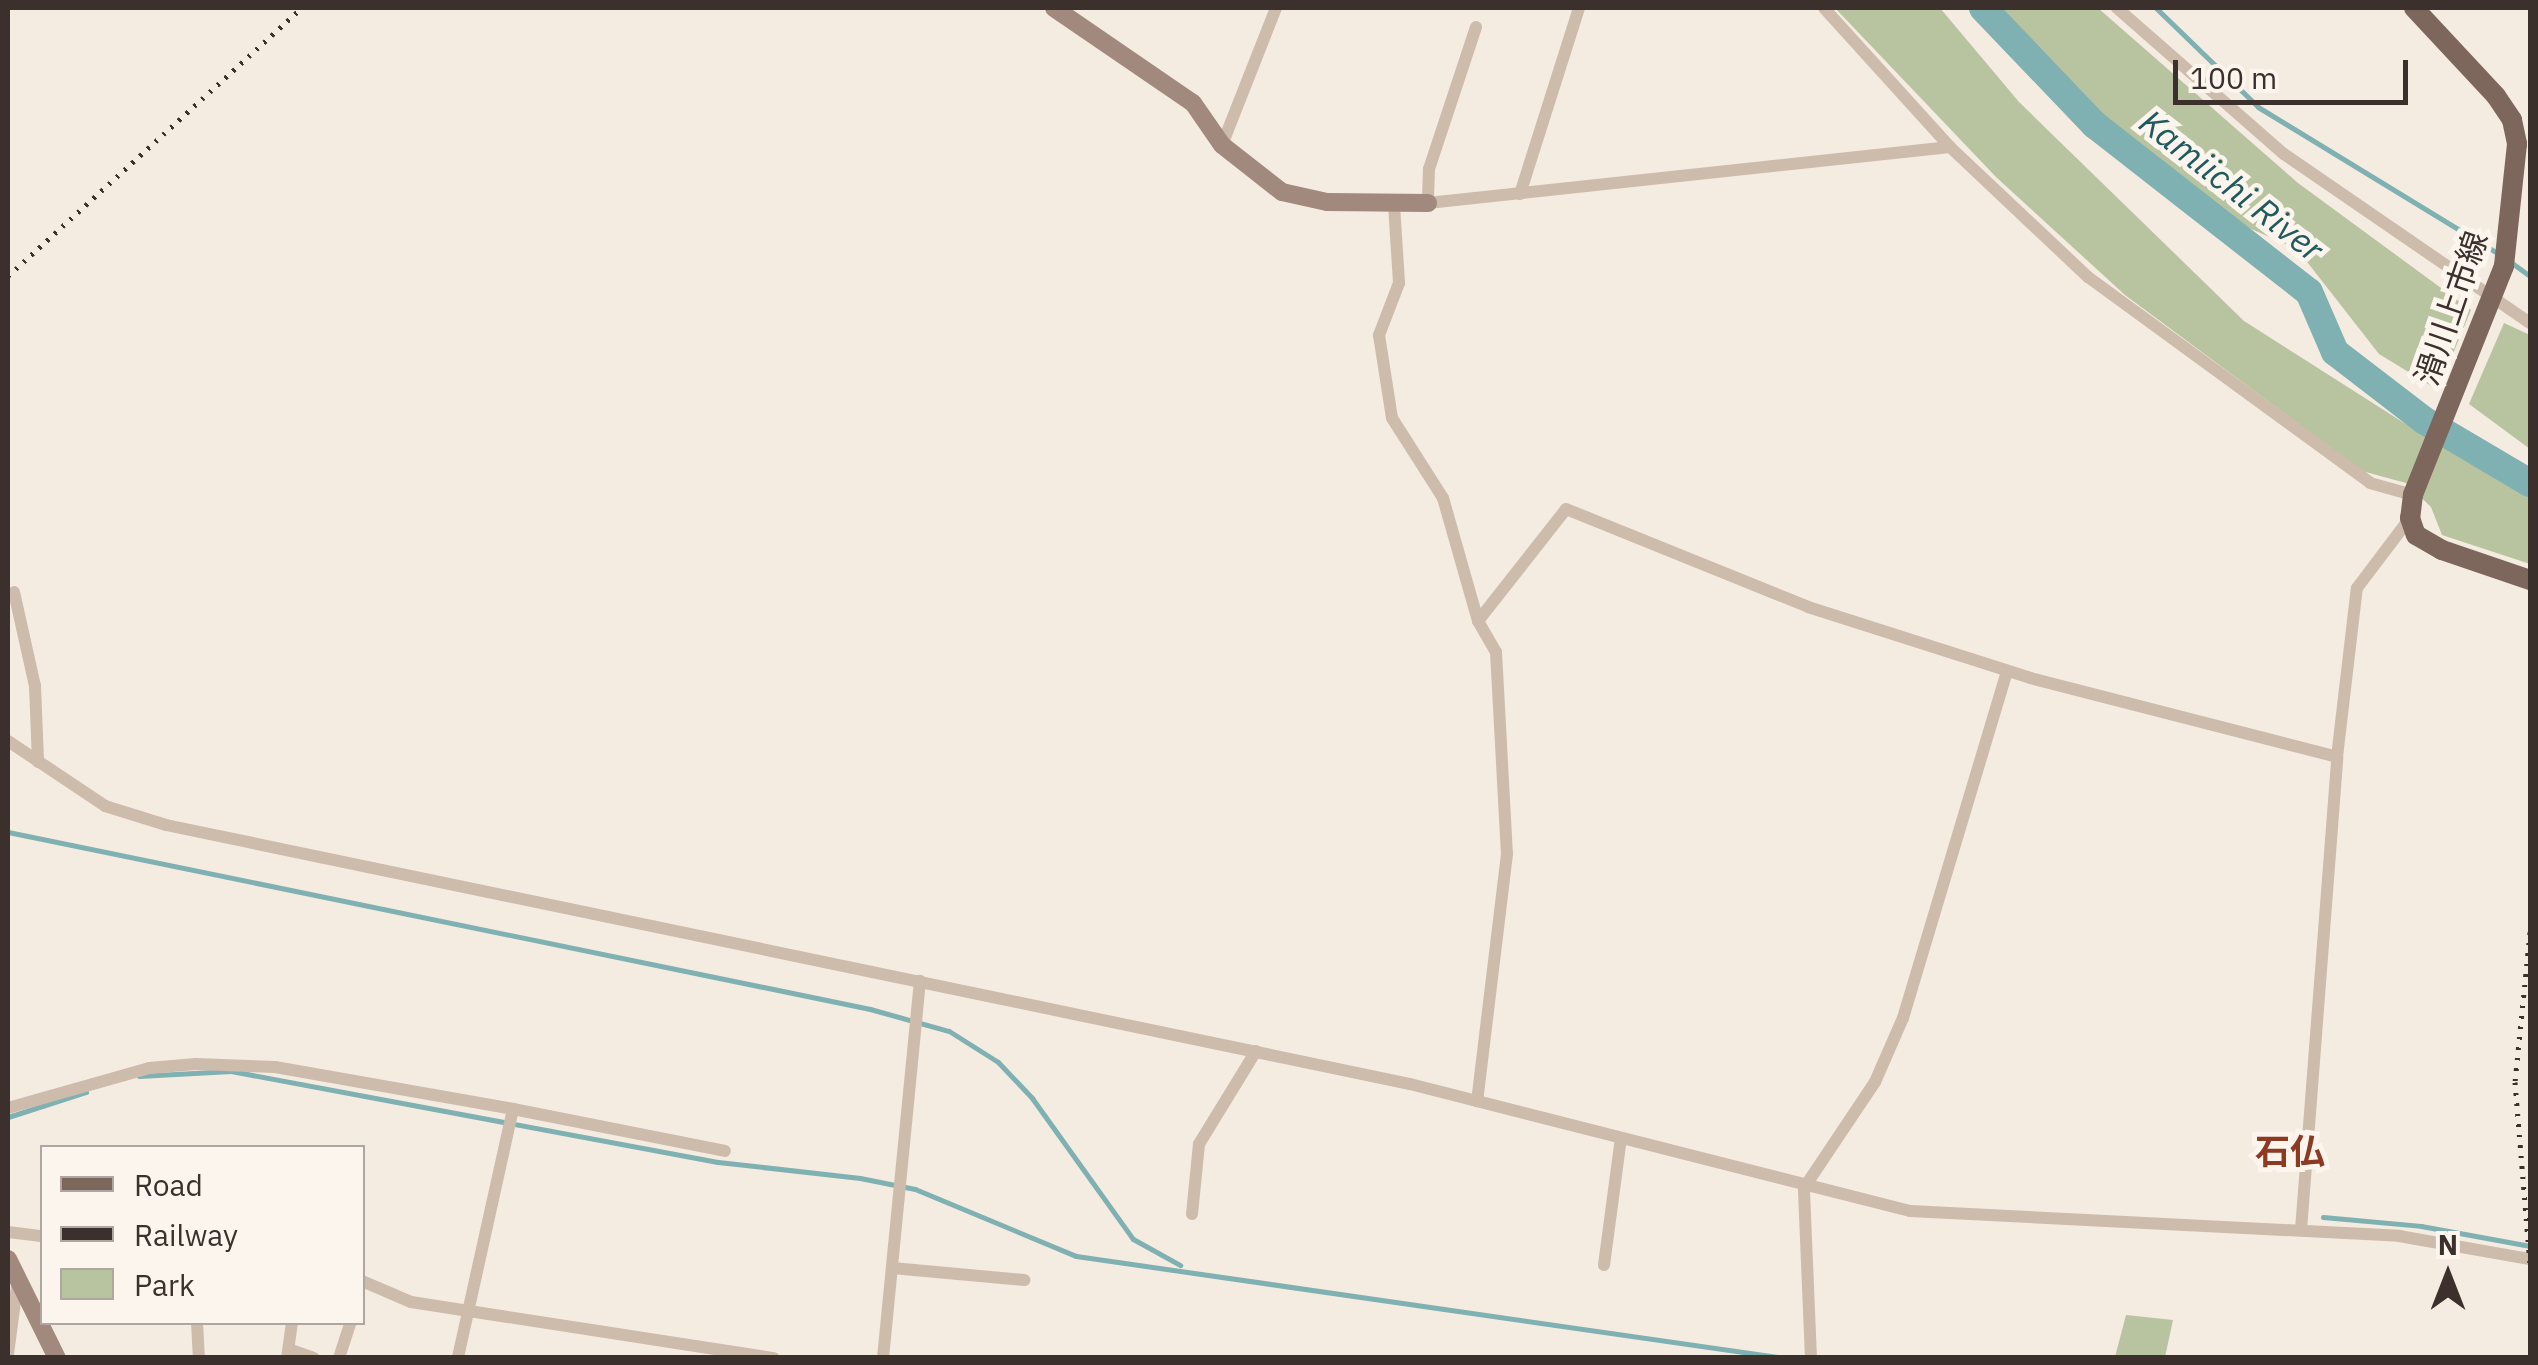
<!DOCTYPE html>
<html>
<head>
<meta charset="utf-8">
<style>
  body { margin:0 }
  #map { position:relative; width:2538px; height:1365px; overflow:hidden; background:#f4ebe1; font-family:"IBM Plex Sans","Noto Sans JP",sans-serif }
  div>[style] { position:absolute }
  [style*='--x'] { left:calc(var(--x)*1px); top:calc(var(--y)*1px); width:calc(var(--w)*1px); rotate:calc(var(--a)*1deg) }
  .green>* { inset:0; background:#b8c4a0 }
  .stream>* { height:5px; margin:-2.5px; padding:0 2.5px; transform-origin:2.5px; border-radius:2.5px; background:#7fb0b2 }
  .river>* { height:28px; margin:-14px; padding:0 14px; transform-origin:14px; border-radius:14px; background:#7fb0b2 }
  .street>* { height:12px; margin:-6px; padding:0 6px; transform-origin:6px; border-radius:6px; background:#cdbbac }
  .secondary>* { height:18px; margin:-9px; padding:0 9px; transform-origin:9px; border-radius:9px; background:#a18a7d }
  .primary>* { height:20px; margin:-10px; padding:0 10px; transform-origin:10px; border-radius:10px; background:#7d675c }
  .rail>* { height:5px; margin-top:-2.5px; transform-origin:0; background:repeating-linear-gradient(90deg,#3b302b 0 2.5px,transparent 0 10.5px) }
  span { translate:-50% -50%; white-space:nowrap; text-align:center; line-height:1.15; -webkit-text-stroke:10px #fbf5ee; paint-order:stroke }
  .street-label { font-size:32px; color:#3b302b }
  .water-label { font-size:35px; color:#1f5a5e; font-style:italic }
  .neighbourhood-label { font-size:35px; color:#8c3b22; font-weight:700 }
  .frame { position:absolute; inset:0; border:10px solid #3b302b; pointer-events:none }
  .legend { position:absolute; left:40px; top:1145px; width:325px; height:180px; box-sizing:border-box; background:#fbf5ee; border:2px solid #aea6a0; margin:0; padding:12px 18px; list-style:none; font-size:30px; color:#3b302b }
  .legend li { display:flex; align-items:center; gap:20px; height:50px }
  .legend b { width:50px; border:2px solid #aea6a0 }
  .north { position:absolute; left:2398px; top:1225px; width:100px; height:100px; -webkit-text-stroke:8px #fbf5ee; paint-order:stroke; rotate:0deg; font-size:28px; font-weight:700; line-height:40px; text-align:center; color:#3b302b }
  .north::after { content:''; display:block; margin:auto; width:35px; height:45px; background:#3b302b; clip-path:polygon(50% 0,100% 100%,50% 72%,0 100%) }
  .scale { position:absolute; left:2173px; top:60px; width:235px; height:45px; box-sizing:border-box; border:5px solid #3b302b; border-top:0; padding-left:12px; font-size:30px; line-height:35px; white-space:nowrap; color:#3b302b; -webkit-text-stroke:8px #fbf5ee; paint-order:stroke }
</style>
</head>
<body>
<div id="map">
  <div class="green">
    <i style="clip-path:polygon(1835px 8px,1940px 8px,2019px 102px,2244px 321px,2423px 435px,2530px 491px,2530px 564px,2442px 535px,2431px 507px,2406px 483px,2362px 471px,2125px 295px,1996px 177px)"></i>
    <i style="clip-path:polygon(2000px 8px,2098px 8px,2298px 183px,2471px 310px,2438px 390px,2379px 354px,2297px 249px,2150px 185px)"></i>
    <i style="clip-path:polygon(2504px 323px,2530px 335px,2530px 449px,2469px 404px)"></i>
    <i style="clip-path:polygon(2126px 1315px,2173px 1320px,2165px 1357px,2115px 1357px)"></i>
  </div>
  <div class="stream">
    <i style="--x:2156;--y:8;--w:142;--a:44.1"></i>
    <i style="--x:2258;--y:107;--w:282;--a:31.4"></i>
    <i style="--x:2512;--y:263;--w:22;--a:36"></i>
    <i style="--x:8;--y:832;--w:880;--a:11.6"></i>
    <i style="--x:870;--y:1009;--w:82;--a:15.6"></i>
    <i style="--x:949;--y:1031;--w:58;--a:32.3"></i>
    <i style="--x:998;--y:1062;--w:50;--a:46.6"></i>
    <i style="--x:1032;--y:1098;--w:173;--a:54.4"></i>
    <i style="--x:1133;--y:1239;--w:54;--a:29"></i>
    <i style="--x:139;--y:1076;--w:92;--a:-3.1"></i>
    <i style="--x:231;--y:1071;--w:495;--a:10.6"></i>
    <i style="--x:718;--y:1162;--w:143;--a:6.4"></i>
    <i style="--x:860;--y:1178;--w:56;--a:11.3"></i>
    <i style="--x:915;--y:1189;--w:174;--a:22.6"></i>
    <i style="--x:1076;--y:1256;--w:716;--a:8.19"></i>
    <i style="--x:8;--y:1117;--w:82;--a:-17.8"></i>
    <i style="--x:2323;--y:1217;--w:98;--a:5.2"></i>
    <i style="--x:2421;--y:1226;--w:111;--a:10.4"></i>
  </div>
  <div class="river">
    <i style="--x:1983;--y:8;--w:162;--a:46.3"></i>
    <i style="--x:2095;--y:125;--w:271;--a:38"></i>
    <i style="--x:2309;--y:292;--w:65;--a:66.6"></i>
    <i style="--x:2335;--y:352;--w:113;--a:37.5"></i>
    <i style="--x:2425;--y:421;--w:122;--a:30.6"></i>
  </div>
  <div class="street">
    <i style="--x:1824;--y:8;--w:188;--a:47.8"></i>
    <i style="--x:1950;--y:147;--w:190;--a:43.3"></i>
    <i style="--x:2088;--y:277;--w:349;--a:36.1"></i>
    <i style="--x:2370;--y:483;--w:45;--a:15.6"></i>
    <i style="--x:2117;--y:8;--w:222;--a:41.2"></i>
    <i style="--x:2284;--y:154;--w:298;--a:34.5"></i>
    <i style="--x:1476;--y:27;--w:150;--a:108.3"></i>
    <i style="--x:1429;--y:169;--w:34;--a:92"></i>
    <i style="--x:1428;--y:203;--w:525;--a:-6.12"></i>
    <i style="--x:1222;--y:145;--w:147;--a:-68.5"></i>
    <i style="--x:1520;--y:194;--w:195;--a:-72.4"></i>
    <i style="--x:1394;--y:205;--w:78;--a:86.3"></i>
    <i style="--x:1399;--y:283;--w:56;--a:111"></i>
    <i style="--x:1379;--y:335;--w:84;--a:81.1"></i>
    <i style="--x:1392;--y:418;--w:95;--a:57.5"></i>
    <i style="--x:1443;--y:498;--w:128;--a:74.1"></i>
    <i style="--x:1478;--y:621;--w:36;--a:60"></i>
    <i style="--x:1496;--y:652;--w:202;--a:86.9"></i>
    <i style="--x:1507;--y:854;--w:249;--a:96.9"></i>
    <i style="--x:14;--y:592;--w:96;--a:77.4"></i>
    <i style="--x:35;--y:686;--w:76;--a:87.7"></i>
    <i style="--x:1478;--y:621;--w:142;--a:-51.8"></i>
    <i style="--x:1566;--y:509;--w:261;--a:22"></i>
    <i style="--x:1808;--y:607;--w:233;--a:17.7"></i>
    <i style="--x:2030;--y:678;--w:317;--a:14.4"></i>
    <i style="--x:8;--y:741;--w:117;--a:33.8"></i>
    <i style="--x:105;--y:806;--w:64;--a:17.3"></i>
    <i style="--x:166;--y:825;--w:1271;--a:11.76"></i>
    <i style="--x:1410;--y:1084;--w:516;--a:14.25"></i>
    <i style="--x:1910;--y:1211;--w:490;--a:2.9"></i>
    <i style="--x:2399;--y:1236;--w:133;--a:10"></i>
    <i style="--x:8;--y:1108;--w:147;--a:-15.8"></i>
    <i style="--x:149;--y:1068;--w:47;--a:-4.9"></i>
    <i style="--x:196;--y:1064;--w:79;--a:2.2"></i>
    <i style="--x:275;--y:1067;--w:242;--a:10"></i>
    <i style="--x:513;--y:1109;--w:255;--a:102.5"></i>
    <i style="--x:513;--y:1109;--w:216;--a:11.2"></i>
    <i style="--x:1192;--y:1214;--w:70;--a:-84.3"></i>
    <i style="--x:1199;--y:1144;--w:109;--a:-58.5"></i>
    <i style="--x:2301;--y:1230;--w:474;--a:-85.6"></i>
    <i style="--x:2337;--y:757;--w:170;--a:-83.3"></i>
    <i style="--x:2357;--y:588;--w:88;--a:-52.9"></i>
    <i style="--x:8;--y:1232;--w:34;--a:7"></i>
    <i style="--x:1604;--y:1265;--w:128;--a:-82.4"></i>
    <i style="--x:892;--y:1268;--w:133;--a:5.2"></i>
    <i style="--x:362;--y:1281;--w:53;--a:23.2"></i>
    <i style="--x:411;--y:1302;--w:367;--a:8.8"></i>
    <i style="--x:197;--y:1322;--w:36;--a:87"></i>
    <i style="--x:291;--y:1350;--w:24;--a:19"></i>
    <i style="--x:8;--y:1354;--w:76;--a:-82.4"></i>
    <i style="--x:287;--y:1358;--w:36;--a:-82"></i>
    <i style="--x:339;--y:1358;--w:38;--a:-72"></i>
    <i style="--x:883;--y:1358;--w:379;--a:-84.4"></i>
    <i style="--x:1811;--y:1358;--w:170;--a:-92.4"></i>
    <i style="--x:1804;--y:1188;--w:128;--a:-56.2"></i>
    <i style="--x:1875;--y:1082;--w:70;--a:-66.4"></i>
    <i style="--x:1903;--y:1018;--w:362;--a:-73.3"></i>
  </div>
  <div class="secondary">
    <i style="--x:1054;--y:8;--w:168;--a:34.4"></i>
    <i style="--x:1193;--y:103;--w:51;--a:55.4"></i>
    <i style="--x:1222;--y:145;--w:76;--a:38.1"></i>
    <i style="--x:1282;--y:192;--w:46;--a:12.5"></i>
    <i style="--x:1327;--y:202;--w:101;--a:0.6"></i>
    <i style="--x:8;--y:1259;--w:110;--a:63.7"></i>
  </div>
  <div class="primary">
    <i style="--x:2414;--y:8;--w:120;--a:47"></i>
    <i style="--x:2496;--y:96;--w:29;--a:56"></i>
    <i style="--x:2512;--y:120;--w:25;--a:78"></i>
    <i style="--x:2517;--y:144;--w:123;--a:96.1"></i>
    <i style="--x:2504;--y:266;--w:246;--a:111.7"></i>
    <i style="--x:2413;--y:495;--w:23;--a:97"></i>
    <i style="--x:2410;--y:518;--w:18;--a:71"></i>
    <i style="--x:2416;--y:535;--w:30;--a:30"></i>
    <i style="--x:2442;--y:550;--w:93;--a:18.8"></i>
  </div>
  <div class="rail">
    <i style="--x:8;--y:276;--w:398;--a:-42.4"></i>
    <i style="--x:2530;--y:932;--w:151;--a:95.7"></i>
    <i style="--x:2515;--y:1082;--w:183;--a:85.3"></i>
  </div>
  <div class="street-label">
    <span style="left:2451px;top:308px;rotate:-71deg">滑川上市線</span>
  </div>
  <div class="water-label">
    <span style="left:2232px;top:185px;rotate:38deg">Kamiichi River</span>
  </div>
  <div class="neighbourhood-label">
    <span style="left:2290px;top:1151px">石仏</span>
  </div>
  <div class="frame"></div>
  <ul class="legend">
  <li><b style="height:12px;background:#7d675c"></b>Road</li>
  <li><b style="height:12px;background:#3b302b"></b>Railway</li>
  <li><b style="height:28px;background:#b8c4a0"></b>Park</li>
  </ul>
  <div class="north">N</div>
  <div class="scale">100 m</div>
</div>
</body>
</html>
